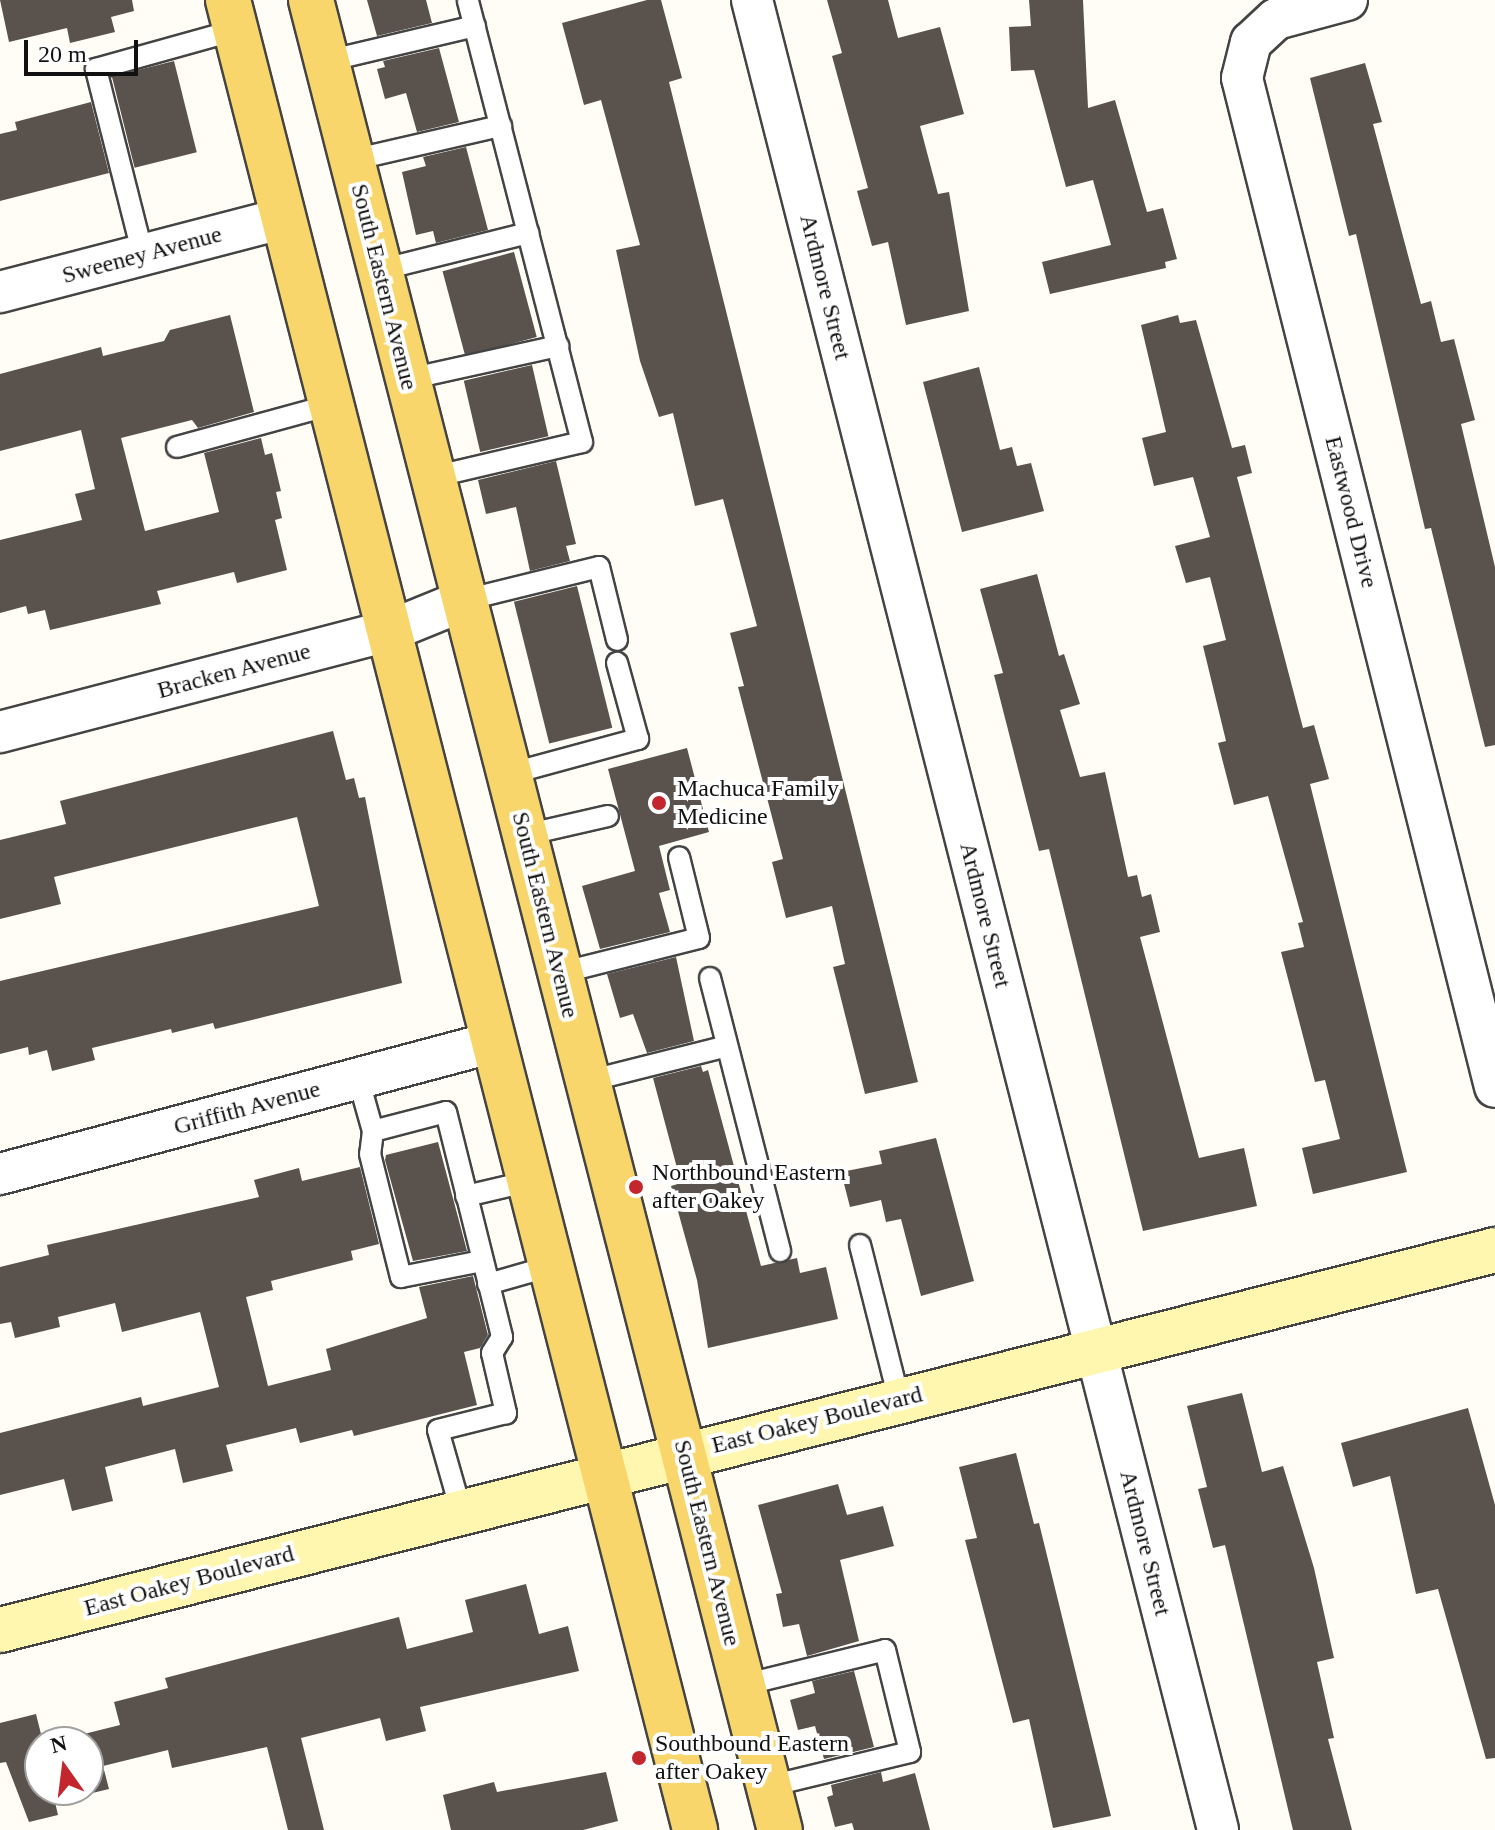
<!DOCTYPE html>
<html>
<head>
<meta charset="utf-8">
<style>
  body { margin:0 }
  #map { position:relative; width:1495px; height:1830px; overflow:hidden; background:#fffdf5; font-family:"Times New Roman",serif }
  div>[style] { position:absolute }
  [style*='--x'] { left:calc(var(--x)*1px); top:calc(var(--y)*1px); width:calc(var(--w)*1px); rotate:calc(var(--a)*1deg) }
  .building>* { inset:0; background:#5a524d; transform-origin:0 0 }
  .roads { filter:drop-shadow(2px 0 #444) drop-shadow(-2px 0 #444) drop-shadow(0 2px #444) drop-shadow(0 -2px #444) }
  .lane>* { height:20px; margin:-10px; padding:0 10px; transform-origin:10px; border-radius:10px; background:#fff }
  .street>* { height:40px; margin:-20px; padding:0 20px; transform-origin:20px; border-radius:20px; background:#fff }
  .secondary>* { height:44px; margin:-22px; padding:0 22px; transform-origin:22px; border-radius:22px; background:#fff6b0 }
  .primary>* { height:44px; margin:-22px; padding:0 22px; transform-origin:22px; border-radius:22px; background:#f9d66b }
  .dots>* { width:22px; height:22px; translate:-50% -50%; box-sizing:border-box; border:4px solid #fff; border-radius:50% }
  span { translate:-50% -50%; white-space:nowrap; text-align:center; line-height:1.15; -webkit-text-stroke:8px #fff; paint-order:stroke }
  .street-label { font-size:24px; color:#111 }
  .poi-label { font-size:24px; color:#111 }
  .left { translate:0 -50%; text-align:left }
  .north { position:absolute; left:24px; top:1726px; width:80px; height:80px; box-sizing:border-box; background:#fff; border:2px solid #a0a0a0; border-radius:50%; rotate:346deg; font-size:22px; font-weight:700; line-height:32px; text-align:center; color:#111 }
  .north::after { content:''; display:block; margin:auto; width:28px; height:36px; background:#c4262e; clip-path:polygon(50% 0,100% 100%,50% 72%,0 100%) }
  .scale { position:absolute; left:24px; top:40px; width:114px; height:36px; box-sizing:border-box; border:4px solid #111; border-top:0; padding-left:10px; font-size:24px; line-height:28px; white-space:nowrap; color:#111; -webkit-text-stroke:6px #fff; paint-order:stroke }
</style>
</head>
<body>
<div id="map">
  <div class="building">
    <i style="clip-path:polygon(0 0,132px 0,134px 11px,111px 17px,115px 32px,70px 43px,67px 28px,9px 42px)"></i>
    <i style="clip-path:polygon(367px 0,426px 0,432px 23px,377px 36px)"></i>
    <i style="clip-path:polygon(647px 0,661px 0,682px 78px,669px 82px,918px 1082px,865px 1094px,833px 967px,845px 964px,832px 906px,786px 918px,772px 862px,783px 859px,738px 687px,744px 686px,730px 633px,757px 626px,723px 499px,695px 506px,673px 413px,659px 417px,640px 361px,616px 250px,640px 245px,601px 100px,584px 105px,562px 23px)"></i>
    <i style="clip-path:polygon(827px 0,888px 0,898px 38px,940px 27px,964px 114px,920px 126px,938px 194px,949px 192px,969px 311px,906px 325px,888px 242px,872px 246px,857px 191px,868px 188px,832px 56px,842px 53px)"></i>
    <i style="clip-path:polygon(1029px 0,1083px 0,1088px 108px,1115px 100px,1147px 212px,1163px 208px,1177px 259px,1165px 262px,1166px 268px,1050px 294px,1042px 262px,1111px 245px,1093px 180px,1066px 187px,1034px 70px,1011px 71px,1009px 27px,1031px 26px)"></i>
    <i style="clip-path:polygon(439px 48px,459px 122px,417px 132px,406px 93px,385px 99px,377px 69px,385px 67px,383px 61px)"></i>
    <i style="left:174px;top:61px;width:94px;height:64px;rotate:76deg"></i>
    <i style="clip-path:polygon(1365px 63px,1382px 122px,1373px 124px,1421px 304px,1431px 301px,1441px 342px,1454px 339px,1475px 420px,1461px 424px,1495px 567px,1495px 745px,1485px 747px,1431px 528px,1425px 529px,1356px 234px,1349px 236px,1310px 78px)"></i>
    <i style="clip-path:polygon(91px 102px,109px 173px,0 201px,0 134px,17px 130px,15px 122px)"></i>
    <i style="clip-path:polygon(466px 147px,488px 230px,436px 243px,433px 231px,416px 235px,402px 172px,426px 166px,423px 157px)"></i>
    <i style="left:514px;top:252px;width:88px;height:74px;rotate:75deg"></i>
    <i style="clip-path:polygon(230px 315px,254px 412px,198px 428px,192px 420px,121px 438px,145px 531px,219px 512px,204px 453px,261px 438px,265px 455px,272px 453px,281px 491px,276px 492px,282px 518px,275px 520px,287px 570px,237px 583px,234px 572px,157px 591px,161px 604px,50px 630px,45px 610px,28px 614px,26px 606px,0 613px,0 540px,82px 520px,75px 494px,95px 489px,81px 430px,0 451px,0 374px,101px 347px,103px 356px,164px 341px,170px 330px)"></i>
    <i style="clip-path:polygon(1178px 315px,1180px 323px,1196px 320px,1232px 448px,1245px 445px,1252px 473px,1237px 477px,1303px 728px,1314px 725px,1329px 779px,1310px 784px,1407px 1172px,1313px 1194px,1302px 1148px,1340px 1139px,1325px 1080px,1315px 1082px,1281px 952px,1304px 947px,1298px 923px,1303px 922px,1268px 796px,1234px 805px,1218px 743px,1226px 741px,1203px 646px,1226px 640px,1210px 577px,1186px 583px,1175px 546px,1210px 537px,1193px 477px,1154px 486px,1142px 438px,1166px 432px,1141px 325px)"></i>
    <i style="left:532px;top:365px;width:73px;height:70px;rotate:77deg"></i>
    <i style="clip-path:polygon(979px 367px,1000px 450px,1012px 447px,1017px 466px,1031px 463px,1044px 511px,962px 532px,923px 382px)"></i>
    <i style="clip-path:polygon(556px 461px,576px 544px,566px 546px,570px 561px,530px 571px,516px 507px,486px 514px,478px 480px)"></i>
    <i style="clip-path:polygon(1037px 574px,1059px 656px,1064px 654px,1080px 704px,1060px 710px,1080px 777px,1105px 772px,1128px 877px,1137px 875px,1142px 897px,1151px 894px,1160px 932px,1140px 937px,1199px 1158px,1244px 1148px,1257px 1206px,1143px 1231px,1049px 849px,1039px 851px,994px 675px,1003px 673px,980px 589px)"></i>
    <i style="left:577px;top:586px;width:146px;height:65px;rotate:76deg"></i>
    <i style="clip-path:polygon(333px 731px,346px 780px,354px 778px,359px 798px,365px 797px,402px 983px,215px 1029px,213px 1023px,172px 1033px,171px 1029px,92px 1048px,95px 1060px,52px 1071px,47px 1050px,29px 1055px,28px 1047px,0 1054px,0 981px,319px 906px,297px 817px,54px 877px,61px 904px,0 919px,0 840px,66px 824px,60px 801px)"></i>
    <i style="clip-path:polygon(687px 748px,709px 832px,659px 846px,670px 890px,659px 893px,670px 932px,600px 949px,582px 886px,635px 871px,608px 769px)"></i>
    <i style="clip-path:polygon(676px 957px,694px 1041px,647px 1053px,633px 1014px,620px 1018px,607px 974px)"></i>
    <i style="clip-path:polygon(701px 1066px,703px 1072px,708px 1070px,761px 1266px,797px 1258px,800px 1273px,826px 1267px,838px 1319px,708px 1348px,697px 1280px,671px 1186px,681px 1183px,653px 1078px)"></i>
    <i style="clip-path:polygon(936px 1138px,974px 1281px,921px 1296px,901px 1219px,886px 1222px,881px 1200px,850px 1207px,841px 1172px,882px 1164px,879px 1151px)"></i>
    <i style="clip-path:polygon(438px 1142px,467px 1251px,413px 1261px,385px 1160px,386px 1155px)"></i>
    <i style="clip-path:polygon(360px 1167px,379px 1244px,351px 1251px,353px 1260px,271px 1281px,273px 1290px,246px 1297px,268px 1386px,331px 1370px,326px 1349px,427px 1318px,419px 1287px,473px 1276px,488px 1335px,480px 1348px,464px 1352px,477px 1405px,354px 1436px,352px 1430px,300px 1443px,296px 1428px,226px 1445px,233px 1471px,183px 1483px,175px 1449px,105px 1467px,113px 1501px,72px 1511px,64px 1479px,0 1495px,0 1433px,141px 1397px,143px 1406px,219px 1387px,200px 1312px,122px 1332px,115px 1303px,58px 1317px,60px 1327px,15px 1338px,11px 1322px,0 1324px,0 1267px,49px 1255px,47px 1245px,259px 1197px,254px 1180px,299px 1168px,302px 1181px)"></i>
    <i style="clip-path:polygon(1242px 1393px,1262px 1472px,1283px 1466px,1314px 1568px,1334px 1658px,1317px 1662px,1334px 1738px,1328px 1739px,1352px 1830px,1293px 1830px,1225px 1545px,1213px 1548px,1198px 1489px,1207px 1487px,1187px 1406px)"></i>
    <i style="clip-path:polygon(1468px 1408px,1495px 1505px,1495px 1758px,1486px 1759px,1438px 1589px,1416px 1594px,1390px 1476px,1353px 1487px,1341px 1443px)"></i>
    <i style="clip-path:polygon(1016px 1453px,1034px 1524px,1039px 1523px,1111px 1816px,1053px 1828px,1029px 1719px,1013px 1723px,965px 1540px,977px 1538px,959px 1467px)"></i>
    <i style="clip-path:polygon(838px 1484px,847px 1515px,883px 1506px,894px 1546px,840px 1560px,859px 1641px,807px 1656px,799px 1624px,783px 1627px,776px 1594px,782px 1593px,758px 1505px)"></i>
    <i style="clip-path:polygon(526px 1584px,539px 1634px,568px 1626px,579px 1671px,420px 1707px,426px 1731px,386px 1741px,380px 1718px,301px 1738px,324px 1830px,288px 1830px,267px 1747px,172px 1768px,168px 1750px,103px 1766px,109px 1789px,55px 1802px,58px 1815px,29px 1822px,6px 1762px,0 1763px,0 1723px,36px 1714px,43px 1742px,40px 1790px,88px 1790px,88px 1742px,52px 1742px,120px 1725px,114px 1702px,168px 1688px,165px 1678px,399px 1617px,407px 1649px,473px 1632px,465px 1600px)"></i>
    <i style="clip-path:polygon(854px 1671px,874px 1747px,824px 1759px,815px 1726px,798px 1730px,790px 1700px,815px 1693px,812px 1681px)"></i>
    <i style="clip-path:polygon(606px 1772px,618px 1821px,583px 1830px,451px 1830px,443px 1795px,494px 1782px,497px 1792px)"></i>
    <i style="clip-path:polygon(881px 1772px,883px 1782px,915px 1773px,930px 1830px,854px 1830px,852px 1823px,835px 1827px,827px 1797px,833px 1795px,831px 1785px)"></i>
  </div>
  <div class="roads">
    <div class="lane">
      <i style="--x:327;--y:61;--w:152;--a:-13.3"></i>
      <i style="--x:352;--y:160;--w:153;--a:-12.9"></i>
      <i style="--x:143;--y:255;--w:192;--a:-104.2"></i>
      <i style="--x:96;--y:69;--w:145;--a:-15.6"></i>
      <i style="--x:380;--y:270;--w:153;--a:-14"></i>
      <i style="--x:408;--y:379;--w:154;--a:-12.4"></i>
      <i style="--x:177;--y:447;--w:160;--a:-15.3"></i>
      <i style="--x:433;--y:477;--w:153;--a:-13.2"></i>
      <i style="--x:582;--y:442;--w:456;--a:-104.5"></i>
      <i style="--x:465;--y:600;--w:138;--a:-13.8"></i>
      <i style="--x:599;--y:567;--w:75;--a:76.1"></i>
      <i style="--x:509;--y:774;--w:134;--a:-15.2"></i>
      <i style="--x:638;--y:739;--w:79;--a:-105.4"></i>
      <i style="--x:525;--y:835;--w:85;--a:-12.9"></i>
      <i style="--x:560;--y:973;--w:143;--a:-14.1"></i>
      <i style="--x:699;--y:938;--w:83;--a:-103.9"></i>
      <i style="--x:710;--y:978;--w:282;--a:75.6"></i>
      <i style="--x:358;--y:1078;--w:55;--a:74.2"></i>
      <i style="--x:373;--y:1131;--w:75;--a:-14.6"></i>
      <i style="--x:446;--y:1112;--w:232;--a:76"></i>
      <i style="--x:502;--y:1337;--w:19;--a:122"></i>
      <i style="--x:492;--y:1353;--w:62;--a:76.9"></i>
      <i style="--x:506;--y:1413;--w:70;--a:166"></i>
      <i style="--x:438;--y:1430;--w:84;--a:74.1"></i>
      <i style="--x:588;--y:1081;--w:143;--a:-14.1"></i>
      <i style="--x:373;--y:1131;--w:23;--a:97"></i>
      <i style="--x:370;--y:1154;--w:127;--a:75.9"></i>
      <i style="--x:401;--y:1277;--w:83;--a:-11.2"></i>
      <i style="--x:466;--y:1196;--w:66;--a:-13.2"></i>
      <i style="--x:860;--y:1245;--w:159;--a:75.8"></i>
      <i style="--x:488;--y:1284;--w:66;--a:-15.9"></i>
      <i style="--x:743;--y:1685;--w:146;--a:-13.8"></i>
      <i style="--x:885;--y:1650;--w:105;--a:76.2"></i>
      <i style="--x:910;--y:1752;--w:145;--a:166.4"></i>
    </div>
    <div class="street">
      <i style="--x:752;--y:0;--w:1888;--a:75.71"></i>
      <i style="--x:1347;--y:0;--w:73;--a:165"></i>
      <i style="--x:1276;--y:19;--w:34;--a:137"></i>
      <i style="--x:1251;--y:42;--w:37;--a:104"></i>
      <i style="--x:1242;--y:78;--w:1040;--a:75.92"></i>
      <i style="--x:0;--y:292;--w:293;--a:-14.6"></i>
      <i style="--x:0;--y:732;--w:402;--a:-14.6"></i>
      <i style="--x:389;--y:631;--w:82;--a:-22.2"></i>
      <i style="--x:0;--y:1174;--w:511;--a:-14.96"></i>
    </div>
    <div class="secondary">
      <i style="--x:0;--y:1630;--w:1543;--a:-14.26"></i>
    </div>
    <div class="primary">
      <i style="--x:228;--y:0;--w:1889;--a:75.68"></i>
      <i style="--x:311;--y:0;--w:1889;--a:75.63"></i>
    </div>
  </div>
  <div class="dots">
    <i style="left:659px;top:803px;background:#c4262e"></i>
    <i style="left:636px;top:1187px;background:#c4262e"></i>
    <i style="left:639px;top:1758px;background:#c4262e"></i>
  </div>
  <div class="street-label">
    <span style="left:142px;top:255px;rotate:-15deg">Sweeney Avenue</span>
    <span style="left:384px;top:287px;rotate:76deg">South Eastern Avenue</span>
    <span style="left:825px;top:287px;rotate:76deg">Ardmore Street</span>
    <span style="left:1351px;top:512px;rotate:76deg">Eastwood Drive</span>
    <span style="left:234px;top:671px;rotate:-15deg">Bracken Avenue</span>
    <span style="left:545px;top:915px;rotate:76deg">South Eastern Avenue</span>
    <span style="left:985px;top:915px;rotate:76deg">Ardmore Street</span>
    <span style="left:247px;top:1108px;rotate:-15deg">Griffith Avenue</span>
    <span style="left:817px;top:1420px;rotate:-14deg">East Oakey Boulevard</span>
    <span style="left:707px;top:1543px;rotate:76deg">South Eastern Avenue</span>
    <span style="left:1145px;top:1543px;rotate:76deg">Ardmore Street</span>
    <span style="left:189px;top:1581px;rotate:-15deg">East Oakey Boulevard</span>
  </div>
  <div class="poi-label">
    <span class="left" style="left:677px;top:803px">Machuca Family<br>Medicine</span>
    <span class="left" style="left:652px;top:1187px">Northbound Eastern<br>after Oakey</span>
    <span class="left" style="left:655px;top:1758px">Southbound Eastern<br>after Oakey</span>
  </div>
  <div class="north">N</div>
  <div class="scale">20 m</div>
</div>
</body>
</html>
